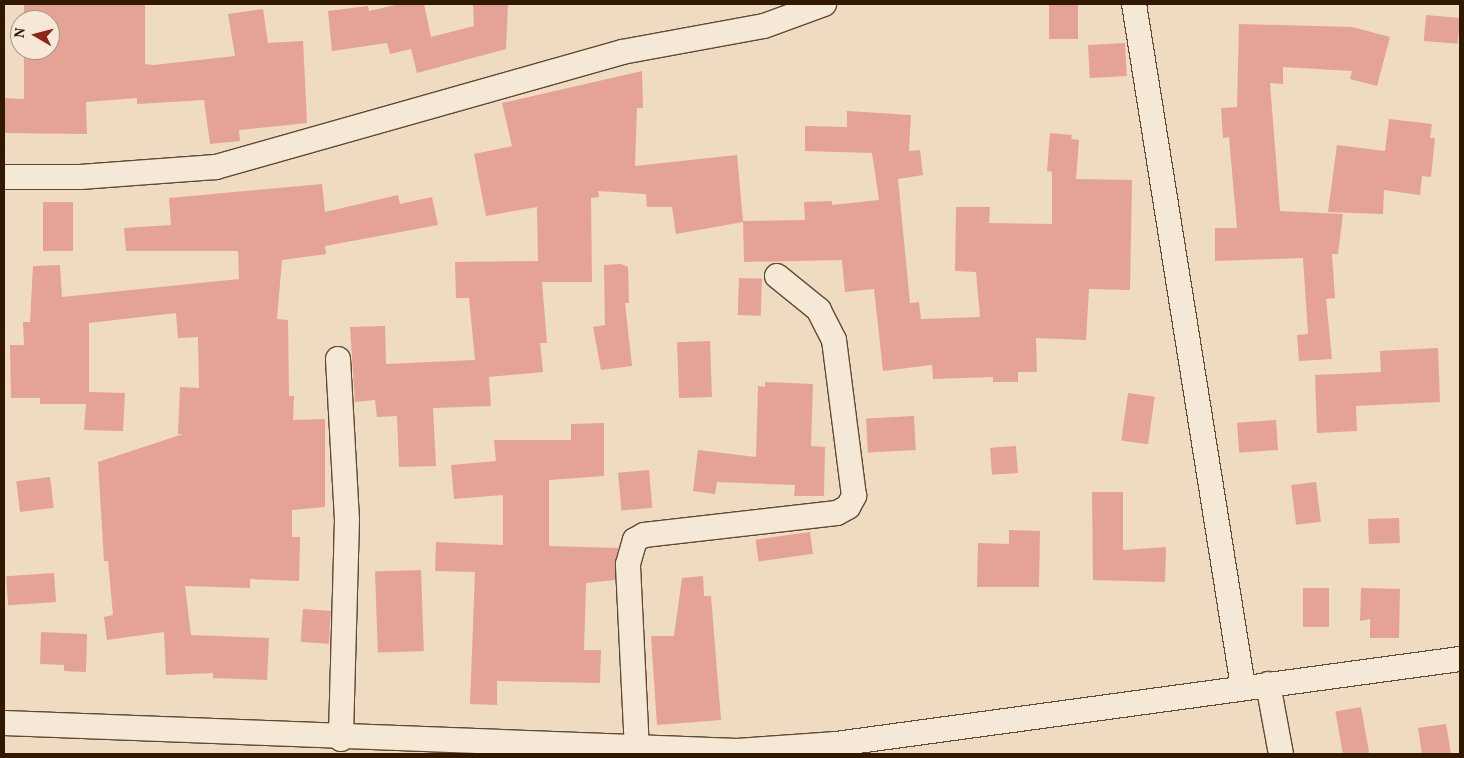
<!DOCTYPE html>
<html>
<head>
<meta charset="utf-8">
<style>
  body { margin:0 }
  #map { position:relative; width:1464px; height:758px; overflow:hidden; background:#efdbc1; font-family:Vollkorn,serif }
  div>[style] { position:absolute }
  [style*='--x'] { left:calc(var(--x)*1px); top:calc(var(--y)*1px); width:calc(var(--w)*1px); rotate:calc(var(--a)*1deg) }
  .building>* { inset:0; background:#e5a297; transform-origin:0 0 }
  .roads { filter:drop-shadow(1px 0 #604a30) drop-shadow(-1px 0 #604a30) drop-shadow(0 1px #604a30) drop-shadow(0 -1px #604a30) }
  .minor>* { height:24px; margin:-12px; padding:0 12px; transform-origin:12px; border-radius:12px; background:#f5e8d7 }
  span { translate:-50% -50%; white-space:nowrap; text-align:center; line-height:1.15; -webkit-text-stroke:4.5px #f5e8d7; paint-order:stroke }
  .frame { position:absolute; inset:0; border:5px solid #301900; pointer-events:none }
  .north { position:absolute; left:10px; top:10px; width:50px; height:50px; box-sizing:border-box; background:#f5e8d7; border:1px solid #a69581; border-radius:50%; rotate:278deg; font-size:14px; font-weight:700; line-height:20px; text-align:center; color:#301900 }
  .north::after { content:''; display:block; margin:auto; width:18px; height:22px; background:#8f2418; clip-path:polygon(50% 0,100% 100%,50% 72%,0 100%) }
</style>
</head>
<body>
<div id="map">
  <div class="building">
    <i style="clip-path:polygon(24px 4px,145px 4px,145px 64px,154px 65px,235px 56px,228px 14px,263px 9px,268px 43px,303px 41px,307px 123px,239px 130px,240px 141px,210px 144px,204px 100px,137px 104px,137px 98px,86px 102px,87px 134px,4px 133px,4px 98px,24px 99px,24px 50px,50px 50px,50px 20px,24px 20px)"></i>
    <i style="clip-path:polygon(400px 4px,424px 4px,431px 37px,474px 26px,473px 4px,508px 4px,506px 49px,417px 73px,411px 49px,390px 54px,387px 43px,332px 51px,328px 11px,368px 6px,369px 11px)"></i>
    <i style="left:1049px;top:4px;width:29px;height:35px"></i>
    <i style="left:1426px;top:15px;width:34px;height:26px;rotate:5deg"></i>
    <i style="clip-path:polygon(1239px 24px,1352px 27px,1390px 37px,1377px 86px,1350px 79px,1352px 71px,1283px 67px,1283px 84px,1270px 83px,1280px 211px,1343px 214px,1338px 254px,1332px 254px,1335px 298px,1326px 299px,1332px 359px,1299px 361px,1297px 335px,1308px 334px,1303px 258px,1215px 261px,1215px 228px,1237px 228px,1229px 137px,1223px 138px,1221px 108px,1237px 107px)"></i>
    <i style="left:1125px;top:43px;width:33px;height:37px;rotate:87deg"></i>
    <i style="clip-path:polygon(642px 71px,643px 108px,637px 108px,635px 166px,737px 155px,743px 221px,805px 220px,804px 202px,832px 201px,832px 205px,879px 200px,872px 153px,805px 151px,805px 126px,847px 127px,847px 111px,911px 115px,909px 151px,920px 150px,923px 175px,898px 179px,910px 303px,919px 302px,921px 319px,980px 317px,976px 272px,955px 271px,956px 207px,990px 207px,989px 223px,1052px 224px,1052px 172px,1047px 171px,1050px 133px,1072px 135px,1071px 139px,1079px 140px,1076px 179px,1132px 180px,1130px 290px,1089px 289px,1086px 340px,1036px 338px,1037px 372px,1018px 372px,1018px 382px,993px 382px,993px 377px,933px 379px,932px 365px,883px 371px,874px 289px,845px 292px,842px 260px,744px 262px,743px 222px,676px 234px,672px 207px,647px 207px,646px 194px,598px 191px,599px 197px,591px 198px,592px 282px,542px 282px,547px 343px,540px 343px,543px 372px,489px 377px,491px 406px,433px 408px,436px 466px,399px 467px,397px 416px,377px 417px,375px 400px,355px 402px,350px 327px,385px 326px,386px 364px,475px 360px,469px 298px,456px 298px,455px 262px,538px 261px,537px 207px,486px 216px,474px 154px,512px 146px,502px 103px)"></i>
    <i style="clip-path:polygon(1389px 119px,1432px 124px,1430px 138px,1435px 138px,1431px 177px,1422px 176px,1420px 195px,1384px 190px,1383px 214px,1328px 212px,1337px 145px,1385px 151px)"></i>
    <i style="clip-path:polygon(322px 184px,325px 212px,398px 195px,400px 204px,432px 197px,438px 225px,325px 246px,326px 254px,282px 260px,277px 319px,288px 320px,289px 396px,294px 396px,293px 420px,325px 419px,325px 507px,292px 510px,292px 537px,300px 537px,299px 581px,250px 579px,250px 588px,185px 586px,191px 635px,269px 638px,267px 680px,213px 678px,213px 673px,166px 675px,164px 632px,107px 640px,104px 617px,113px 615px,108px 561px,104px 561px,98px 462px,183px 434px,178px 434px,180px 387px,199px 388px,198px 337px,178px 338px,176px 313px,89px 323px,89px 392px,125px 393px,123px 431px,84px 430px,86px 404px,40px 404px,40px 398px,11px 398px,10px 345px,24px 345px,23px 322px,30px 322px,33px 266px,60px 265px,62px 297px,239px 279px,238px 251px,126px 251px,124px 228px,171px 225px,169px 198px)"></i>
    <i style="left:43px;top:202px;width:30px;height:49px"></i>
    <i style="clip-path:polygon(621px 264px,628px 267px,629px 303px,625px 303px,632px 366px,601px 370px,593px 327px,605px 325px,604px 265px)"></i>
    <i style="left:739px;top:278px;width:23px;height:37px;rotate:2deg"></i>
    <i style="left:710px;top:341px;width:56px;height:33px;rotate:88deg"></i>
    <i style="clip-path:polygon(1438px 348px,1440px 402px,1356px 406px,1357px 431px,1317px 433px,1315px 375px,1381px 372px,1380px 351px)"></i>
    <i style="clip-path:polygon(765px 382px,813px 384px,811px 446px,825px 447px,824px 496px,794px 496px,795px 485px,717px 482px,715px 494px,693px 491px,698px 450px,756px 457px,758px 386px,765px 387px)"></i>
    <i style="left:1128px;top:393px;width:27px;height:48px;rotate:8deg"></i>
    <i style="left:914px;top:416px;width:34px;height:48px;rotate:87deg"></i>
    <i style="left:1276px;top:420px;width:30px;height:39px;rotate:86deg"></i>
    <i style="clip-path:polygon(604px 423px,604px 476px,549px 480px,549px 546px,618px 548px,615px 580px,586px 583px,584px 650px,601px 650px,600px 683px,497px 681px,497px 705px,470px 704px,475px 572px,435px 571px,436px 542px,503px 545px,503px 495px,454px 499px,451px 465px,496px 461px,494px 440px,571px 440px,571px 424px)"></i>
    <i style="left:1016px;top:446px;width:27px;height:26px;rotate:86deg"></i>
    <i style="left:649px;top:470px;width:38px;height:31px;rotate:85deg"></i>
    <i style="left:50px;top:477px;width:31px;height:34px;rotate:83deg"></i>
    <i style="left:1316px;top:482px;width:40px;height:25px;rotate:83deg"></i>
    <i style="clip-path:polygon(1092px 492px,1123px 492px,1123px 550px,1166px 547px,1165px 582px,1093px 580px)"></i>
    <i style="left:1399px;top:518px;width:25px;height:31px;rotate:88deg"></i>
    <i style="clip-path:polygon(1009px 530px,1040px 531px,1039px 587px,977px 587px,978px 543px,1009px 544px)"></i>
    <i style="left:810px;top:532px;width:22px;height:55px;rotate:82deg"></i>
    <i style="left:421px;top:570px;width:81px;height:46px;rotate:88deg"></i>
    <i style="left:54px;top:573px;width:29px;height:48px;rotate:86deg"></i>
    <i style="clip-path:polygon(703px 576px,704px 596px,711px 596px,721px 720px,657px 725px,651px 636px,674px 636px,682px 578px)"></i>
    <i style="left:1303px;top:588px;width:26px;height:39px"></i>
    <i style="clip-path:polygon(1361px 588px,1400px 589px,1399px 638px,1370px 638px,1370px 619px,1360px 621px)"></i>
    <i style="left:303px;top:609px;width:28px;height:33px;rotate:4deg"></i>
    <i style="clip-path:polygon(41px 632px,87px 634px,86px 672px,64px 671px,64px 665px,40px 664px)"></i>
    <i style="left:1361px;top:707px;width:48px;height:26px;rotate:80deg"></i>
    <i style="clip-path:polygon(1446px 724px,1451px 754px,1422px 754px,1418px 728px)"></i>
  </div>
  <div class="roads">
    <div class="minor">
      <i style="--x:1134;--y:4;--w:692;--a:80.93"></i>
      <i style="--x:4;--y:177;--w:76;--a:0"></i>
      <i style="--x:80;--y:177;--w:136;--a:-4.2"></i>
      <i style="--x:216;--y:167;--w:422;--a:-15.8"></i>
      <i style="--x:622;--y:52;--w:144;--a:-10.4"></i>
      <i style="--x:764;--y:26;--w:64;--a:-20.1"></i>
      <i style="--x:338;--y:359;--w:161;--a:86.8"></i>
      <i style="--x:347;--y:520;--w:219;--a:91.6"></i>
      <i style="--x:1268;--y:684;--w:71;--a:79.5"></i>
      <i style="--x:4;--y:723;--w:734;--a:2.19"></i>
      <i style="--x:737;--y:751;--w:99;--a:-4"></i>
      <i style="--x:836;--y:744;--w:630;--a:-7.76"></i>
      <i style="--x:637;--y:750;--w:186;--a:-92.8"></i>
      <i style="--x:628;--y:564;--w:25;--a:-74"></i>
      <i style="--x:635;--y:540;--w:10;--a:-29"></i>
      <i style="--x:644;--y:535;--w:194;--a:-6.5"></i>
      <i style="--x:837;--y:513;--w:13;--a:-29"></i>
      <i style="--x:848;--y:507;--w:13;--a:-61"></i>
      <i style="--x:854;--y:496;--w:157;--a:-97.3"></i>
      <i style="--x:834;--y:340;--w:34;--a:-117"></i>
      <i style="--x:819;--y:310;--w:54;--a:-141"></i>
    </div>
  </div>
  <div class="frame"></div>
  <div class="north">N</div>
</div>
</body>
</html>
